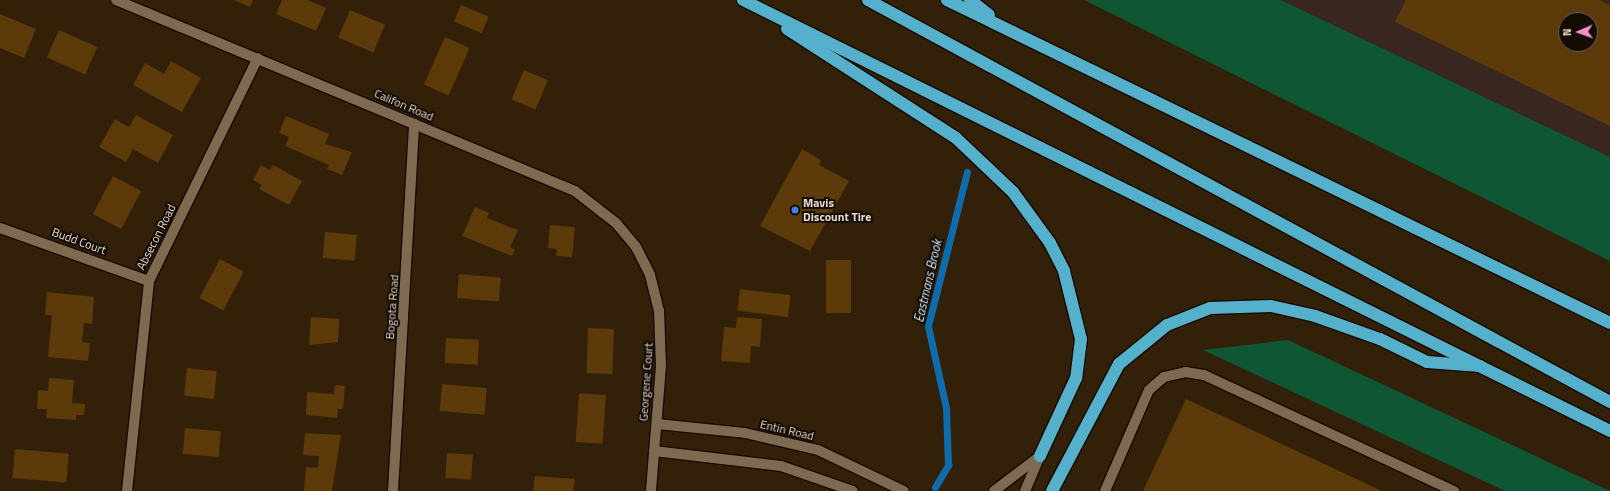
<!DOCTYPE html>
<html>
<head>
<meta charset="utf-8">
<style>
  body { margin:0 }
  #map { position:relative; width:1610px; height:491px; overflow:hidden; background:#322009; font-family:"Titillium Web",sans-serif }
  div>[style] { position:absolute }
  [style*='--x'] { left:calc(var(--x)*1px); top:calc(var(--y)*1px); width:calc(var(--w)*1px); rotate:calc(var(--a)*1deg) }
  .commercial>* { inset:0; background:#392620 }
  .green>* { inset:0; background:#0f5635 }
  .stream>* { height:7px; margin:-3.5px; padding:0 3.5px; transform-origin:3.5px; border-radius:3.5px; background:#0f6cac }
  .building>* { inset:0; background:#5c3a09; transform-origin:0 0 }
  .roads { filter:drop-shadow(1px 0 #190900) drop-shadow(-1px 0 #190900) drop-shadow(0 1px #190900) drop-shadow(0 -1px #190900) }
  .lane>* { height:10px; margin:-5px; padding:0 5px; transform-origin:5px; border-radius:5px; background:#7e6951 }
  .street>* { height:10px; margin:-5px; padding:0 5px; transform-origin:5px; border-radius:5px; background:#7e6951 }
  .secondary>* { height:10px; margin:-5px; padding:0 5px; transform-origin:5px; border-radius:5px; background:#7e6951 }
  .highway>* { height:12px; margin:-6px; padding:0 6px; transform-origin:6px; border-radius:6px; background:#54b0cb }
  .dots>* { width:11px; height:11px; translate:-50% -50%; box-sizing:border-box; border:2px solid #130c04; border-radius:50% }
  span { translate:-50% -50%; white-space:nowrap; text-align:center; line-height:1.15; -webkit-text-stroke:4px #130c04; paint-order:stroke }
  .street-label { font-size:12px; color:#e5d8cb }
  .poi-label { font-size:12px; color:#e5d8cb; font-weight:700 }
  .left { translate:0 -50%; text-align:left }
  .water-label { font-size:13px; color:#d2e5f6; font-style:italic }
  .north { position:absolute; left:1558px; top:12px; width:40px; height:40px; box-sizing:border-box; background:#130c04; border:1px solid #675e54; border-radius:50%; rotate:268deg; font-size:11px; font-weight:700; line-height:16px; text-align:center; color:#e5d8cb }
  .north::after { content:''; display:block; margin:auto; width:14px; height:18px; background:#f790ce; clip-path:polygon(50% 0,100% 100%,50% 72%,0 100%) }
</style>
</head>
<body>
<div id="map">
  <div class="commercial">
    <i style="clip-path:polygon(evenodd,1281px 0,1610px 0,1610px 157px,1402px 58px,1281px 0,1566px 20px,1590px 20px,1590px 44px,1566px 44px,1566px 20px)"></i>
  </div>
  <div class="green">
    <i style="clip-path:polygon(1084px 0,1281px 0,1610px 157px,1610px 261px)"></i>
    <i style="clip-path:polygon(1288px 340px,1610px 491px,1505px 491px,1203px 350px)"></i>
  </div>
  <div class="stream">
    <i style="--x:935;--y:487;--w:26;--a:-59"></i>
    <i style="--x:948;--y:465;--w:57;--a:-92"></i>
    <i style="--x:946;--y:408;--w:84;--a:-102.4"></i>
    <i style="--x:928;--y:326;--w:159;--a:-75.8"></i>
  </div>
  <div class="building">
    <i style="clip-path:polygon(234px 0,253px 0,250px 7px)"></i>
    <i style="clip-path:polygon(282px 0,308px 0,326px 8px,316px 31px,276px 14px)"></i>
    <i style="clip-path:polygon(evenodd,1406px 0,1599px 0,1610px 5px,1610px 126px,1395px 22px,1406px 0,1566px 20px,1590px 20px,1590px 44px,1566px 44px,1566px 20px)"></i>
    <i style="left:461px;top:5px;width:30px;height:18px;rotate:23deg"></i>
    <i style="left:350px;top:10px;width:38px;height:30px;rotate:23deg"></i>
    <i style="clip-path:polygon(0 14px,36px 29px,24px 58px,0 48px)"></i>
    <i style="left:59px;top:30px;width:42px;height:30px;rotate:24deg"></i>
    <i style="left:445px;top:37px;width:27px;height:52px;rotate:24deg"></i>
    <i style="clip-path:polygon(171px 61px,201px 78px,182px 112px,133px 85px,145px 63px,164px 74px)"></i>
    <i style="left:524px;top:70px;width:26px;height:32px;rotate:23deg"></i>
    <i style="clip-path:polygon(136px 115px,173px 135px,158px 163px,133px 149px,126px 162px,99px 147px,115px 119px,129px 127px)"></i>
    <i style="clip-path:polygon(286px 116px,329px 134px,325px 144px,352px 152px,342px 175px,327px 169px,329px 165px,285px 146px,289px 137px,279px 133px)"></i>
    <i style="clip-path:polygon(802px 149px,821px 160px,819px 165px,849px 181px,810px 251px,760px 226px)"></i>
    <i style="clip-path:polygon(261px 165px,270px 170px,273px 165px,302px 181px,289px 205px,259px 189px,262px 185px,253px 180px)"></i>
    <i style="left:113px;top:176px;width:32px;height:43px;rotate:28deg"></i>
    <i style="clip-path:polygon(475px 207px,489px 213px,487px 218px,518px 230px,510px 247px,515px 250px,512px 256px,462px 236px)"></i>
    <i style="clip-path:polygon(550px 225px,575px 227px,572px 257px,556px 256px,557px 249px,548px 248px)"></i>
    <i style="left:325px;top:232px;width:32px;height:26px;rotate:5deg"></i>
    <i style="left:220px;top:259px;width:27px;height:44px;rotate:28deg"></i>
    <i style="left:826px;top:260px;width:25px;height:53px"></i>
    <i style="left:459px;top:274px;width:42px;height:24px;rotate:5deg"></i>
    <i style="left:740px;top:289px;width:51px;height:22px;rotate:7deg"></i>
    <i style="clip-path:polygon(47px 292px,94px 297px,92px 324px,84px 323px,82px 342px,90px 343px,88px 361px,48px 357px,52px 315px,45px 315px)"></i>
    <i style="clip-path:polygon(311px 317px,339px 319px,338px 342px,309px 345px)"></i>
    <i style="clip-path:polygon(737px 317px,762px 319px,760px 347px,751px 346px,750px 363px,721px 361px,724px 327px,736px 328px)"></i>
    <i style="left:588px;top:328px;width:26px;height:45px;rotate:2deg"></i>
    <i style="left:446px;top:338px;width:33px;height:25px;rotate:3deg"></i>
    <i style="left:187px;top:368px;width:30px;height:28px;rotate:6deg"></i>
    <i style="clip-path:polygon(49px 378px,74px 380px,72px 403px,85px 404px,84px 415px,76px 415px,76px 420px,46px 418px,47px 409px,37px 409px,38px 390px,48px 391px)"></i>
    <i style="left:442px;top:384px;width:45px;height:27px;rotate:5deg"></i>
    <i style="clip-path:polygon(335px 385px,345px 386px,343px 409px,338px 409px,337px 418px,306px 415px,307px 392px,334px 394px)"></i>
    <i style="left:579px;top:393px;width:27px;height:49px;rotate:4deg"></i>
    <i style="clip-path:polygon(1186px 399px,1382px 491px,1143px 491px)"></i>
    <i style="left:185px;top:428px;width:36px;height:26px;rotate:5deg"></i>
    <i style="clip-path:polygon(305px 433px,341px 435px,332px 491px,304px 491px,306px 467px,318px 468px,319px 456px,303px 455px)"></i>
    <i style="left:15px;top:449px;width:54px;height:29px;rotate:5deg"></i>
    <i style="left:447px;top:453px;width:26px;height:25px;rotate:4deg"></i>
    <i style="clip-path:polygon(535px 476px,575px 479px,573px 491px,533px 491px)"></i>
  </div>
  <div class="roads">
    <div class="lane">
      <i style="--x:1105;--y:491;--w:110;--a:-66.5"></i>
      <i style="--x:1149;--y:390;--w:20;--a:-41"></i>
      <i style="--x:1164;--y:377;--w:22;--a:-13"></i>
      <i style="--x:1185;--y:372;--w:19;--a:9"></i>
      <i style="--x:1204;--y:375;--w:276;--a:24.9"></i>
    </div>
    <div class="street">
      <i style="--x:0;--y:228;--w:158;--a:19.6"></i>
      <i style="--x:127;--y:491;--w:211;--a:-84"></i>
      <i style="--x:149;--y:281;--w:248;--a:-64"></i>
      <i style="--x:393;--y:491;--w:368;--a:-86.7"></i>
    </div>
    <div class="secondary">
      <i style="--x:116;--y:0;--w:497;--a:22.6"></i>
      <i style="--x:575;--y:191;--w:52;--a:38"></i>
      <i style="--x:616;--y:223;--w:31;--a:50"></i>
      <i style="--x:636;--y:247;--w:31;--a:63"></i>
      <i style="--x:650;--y:275;--w:37;--a:76"></i>
      <i style="--x:659;--y:311;--w:55;--a:87.9"></i>
      <i style="--x:661;--y:366;--w:125;--a:94.6"></i>
      <i style="--x:657;--y:424;--w:88;--a:5.8"></i>
      <i style="--x:745;--y:433;--w:75;--a:13.1"></i>
      <i style="--x:818;--y:450;--w:95;--a:25.5"></i>
      <i style="--x:654;--y:451;--w:128;--a:6.7"></i>
      <i style="--x:781;--y:466;--w:76;--a:19.1"></i>
      <i style="--x:994;--y:491;--w:58;--a:-37.3"></i>
      <i style="--x:1025;--y:491;--w:36;--a:-67"></i>
    </div>
    <div class="highway">
      <i style="--x:743;--y:0;--w:968;--a:26.43"></i>
      <i style="--x:868;--y:0;--w:844;--a:28.45"></i>
      <i style="--x:947;--y:0;--w:737;--a:25.97"></i>
      <i style="--x:970;--y:0;--w:24;--a:38"></i>
      <i style="--x:787;--y:29;--w:201;--a:32.8"></i>
      <i style="--x:956;--y:138;--w:79;--a:43.5"></i>
      <i style="--x:1013;--y:192;--w:63;--a:54"></i>
      <i style="--x:1050;--y:243;--w:31;--a:63"></i>
      <i style="--x:1064;--y:271;--w:70;--a:76"></i>
      <i style="--x:1081;--y:339;--w:39;--a:97"></i>
      <i style="--x:1076;--y:378;--w:86;--a:114.8"></i>
      <i style="--x:1052;--y:491;--w:144;--a:-62.2"></i>
      <i style="--x:1119;--y:364;--w:62;--a:-39.1"></i>
      <i style="--x:1167;--y:325;--w:46;--a:-21.6"></i>
      <i style="--x:1210;--y:308;--w:61;--a:-1.9"></i>
      <i style="--x:1271;--y:306;--w:45;--a:12.8"></i>
      <i style="--x:1315;--y:316;--w:69;--a:19.5"></i>
      <i style="--x:1380;--y:339;--w:52;--a:26.1"></i>
      <i style="--x:1427;--y:362;--w:53;--a:4.3"></i>
    </div>
  </div>
  <div class="dots">
    <i style="left:795px;top:210px;background:#3f7fe0"></i>
  </div>
  <div class="street-label">
    <span style="left:404px;top:105px;rotate:23deg">Califon Road</span>
    <span style="left:156px;top:237px;rotate:-63deg">Absecon Road</span>
    <span style="left:79px;top:241px;rotate:20deg">Budd Court</span>
    <span style="left:392px;top:307px;rotate:-86deg">Bogota Road</span>
    <span style="left:646px;top:382px;rotate:-86deg">Georgene Court</span>
    <span style="left:787px;top:430px;rotate:13deg">Entin Road</span>
  </div>
  <div class="poi-label">
    <span class="left" style="left:803px;top:210px">Mavis<br>Discount Tire</span>
  </div>
  <div class="water-label">
    <span style="left:928px;top:281px;rotate:-77deg">Eastmans Brook</span>
  </div>
  <div class="north">N</div>
</div>
</body>
</html>
